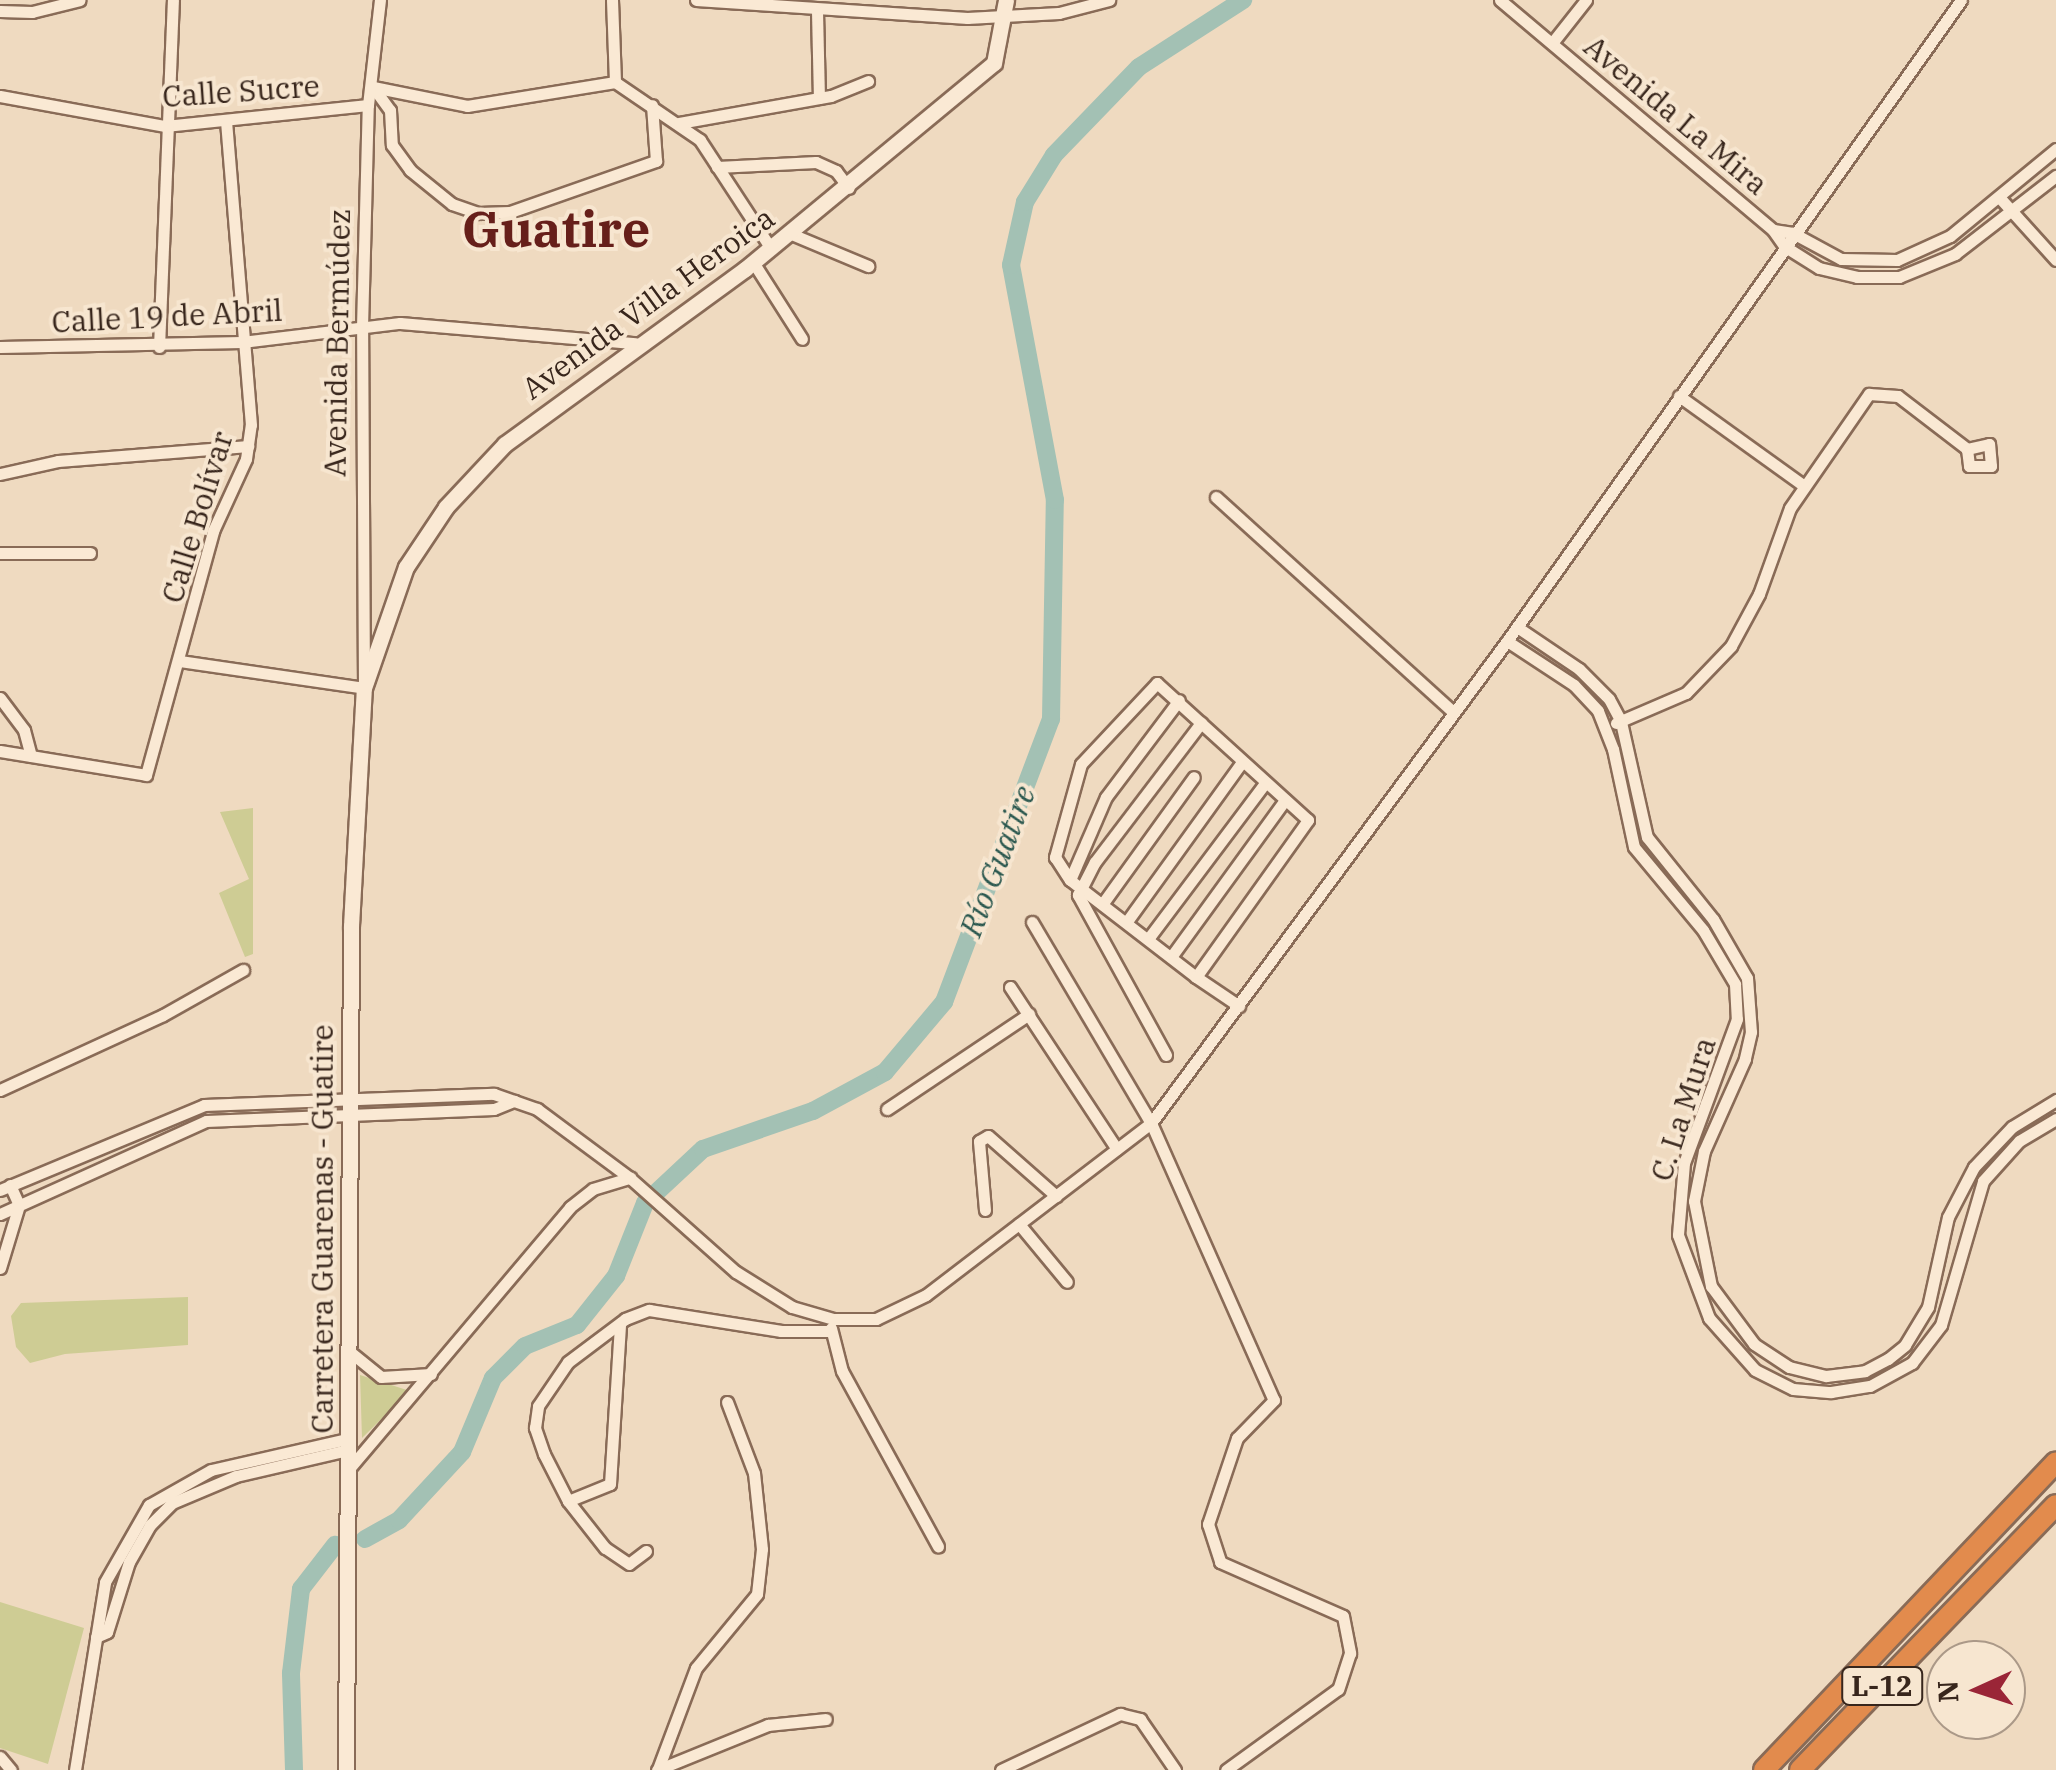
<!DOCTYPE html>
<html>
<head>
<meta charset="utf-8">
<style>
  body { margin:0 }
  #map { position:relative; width:2056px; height:1770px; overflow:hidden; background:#efdac0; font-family:"IBM Plex Serif",serif }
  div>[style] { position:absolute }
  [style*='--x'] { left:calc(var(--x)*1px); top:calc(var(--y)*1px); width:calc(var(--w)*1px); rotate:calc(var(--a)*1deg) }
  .green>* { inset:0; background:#cecc94 }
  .river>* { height:18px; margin:-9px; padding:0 9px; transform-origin:9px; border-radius:9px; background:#a3c1b4 }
  .roads { filter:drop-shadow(2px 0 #896b57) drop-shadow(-2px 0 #896b57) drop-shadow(0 2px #896b57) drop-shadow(0 -2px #896b57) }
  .street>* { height:11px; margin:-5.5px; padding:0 5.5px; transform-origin:5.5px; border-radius:5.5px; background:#fae9d4 }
  .secondary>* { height:15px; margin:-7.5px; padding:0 7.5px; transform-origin:7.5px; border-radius:7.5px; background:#fae9d4 }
  .highway>* { height:20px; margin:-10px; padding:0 10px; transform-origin:10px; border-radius:10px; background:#e28b4d }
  span { translate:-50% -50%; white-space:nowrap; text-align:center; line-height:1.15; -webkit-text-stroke:8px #f7e6d0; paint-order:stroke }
  .shield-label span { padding:2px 8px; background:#f7e6d0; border:2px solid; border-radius:8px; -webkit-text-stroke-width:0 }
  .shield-label { font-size:28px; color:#38261c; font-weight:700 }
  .street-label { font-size:30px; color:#38261c }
  .water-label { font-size:32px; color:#2b584f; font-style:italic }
  .town-label { font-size:50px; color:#661f1a; font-weight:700 }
  .north { position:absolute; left:1926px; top:1640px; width:100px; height:100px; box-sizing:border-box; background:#f7e6d0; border:2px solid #ab9988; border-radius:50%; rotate:267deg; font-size:28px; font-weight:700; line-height:40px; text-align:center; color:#38261c }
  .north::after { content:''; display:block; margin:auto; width:35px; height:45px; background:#9a2537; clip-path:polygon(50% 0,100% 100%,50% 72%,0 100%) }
</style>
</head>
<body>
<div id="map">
  <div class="green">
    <i style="clip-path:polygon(253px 808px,253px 954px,245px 957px,219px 893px,249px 879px,220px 812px)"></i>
    <i style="clip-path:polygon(188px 1297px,188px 1345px,65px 1354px,30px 1363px,16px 1347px,11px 1316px,21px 1303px)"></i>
    <i style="clip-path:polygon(360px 1375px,410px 1391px,362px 1438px)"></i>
    <i style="clip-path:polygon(0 1602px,84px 1628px,48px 1764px,0 1748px)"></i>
  </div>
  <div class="river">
    <i style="--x:365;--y:1539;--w:39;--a:-29"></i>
    <i style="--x:399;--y:1520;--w:93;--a:-47.2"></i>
    <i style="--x:462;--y:1452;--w:80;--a:-67.3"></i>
    <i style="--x:493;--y:1378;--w:45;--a:-45"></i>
    <i style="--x:525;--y:1346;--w:56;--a:-22"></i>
    <i style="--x:577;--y:1325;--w:63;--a:-51.5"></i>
    <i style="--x:616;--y:1276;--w:79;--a:-68.3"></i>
    <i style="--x:645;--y:1203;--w:79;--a:-43"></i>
    <i style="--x:703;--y:1149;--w:116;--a:-19.1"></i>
    <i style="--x:813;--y:1111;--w:82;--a:-28.4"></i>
    <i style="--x:885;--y:1072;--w:92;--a:-49.9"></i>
    <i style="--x:944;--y:1002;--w:303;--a:-69.3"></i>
    <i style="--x:1051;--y:719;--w:219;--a:-89"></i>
    <i style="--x:1055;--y:500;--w:239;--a:-100.6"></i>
    <i style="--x:1011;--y:265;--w:65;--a:-77.5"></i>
    <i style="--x:1025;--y:202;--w:55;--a:-58.3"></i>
    <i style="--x:1054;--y:155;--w:122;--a:-46"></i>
    <i style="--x:1139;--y:67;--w:124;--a:-32.8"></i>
    <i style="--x:294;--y:1770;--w:97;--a:-91.8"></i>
    <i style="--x:291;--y:1673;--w:85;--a:-83.2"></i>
    <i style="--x:301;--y:1589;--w:56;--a:-52.3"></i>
  </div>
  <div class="roads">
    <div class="street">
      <i style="--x:612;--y:0;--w:82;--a:87.9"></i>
      <i style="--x:696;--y:0;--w:272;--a:3.8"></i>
      <i style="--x:967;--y:18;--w:92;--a:-3.1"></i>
      <i style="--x:1059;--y:13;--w:52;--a:-14.6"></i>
      <i style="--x:1500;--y:0;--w:357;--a:40.1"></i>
      <i style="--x:0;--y:11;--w:32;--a:2"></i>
      <i style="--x:32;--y:12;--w:49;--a:-14"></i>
      <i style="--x:817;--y:11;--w:87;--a:88.7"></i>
      <i style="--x:1552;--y:43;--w:55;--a:-51.7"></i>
      <i style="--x:615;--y:82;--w:103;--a:34.3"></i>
      <i style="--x:700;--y:140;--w:128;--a:56.8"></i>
      <i style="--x:373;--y:87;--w:29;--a:54"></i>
      <i style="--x:390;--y:110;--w:35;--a:87"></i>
      <i style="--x:392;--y:145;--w:31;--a:54"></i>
      <i style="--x:410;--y:170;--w:54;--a:39"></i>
      <i style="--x:452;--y:204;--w:28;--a:19"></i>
      <i style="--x:478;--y:213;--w:32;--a:-2"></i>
      <i style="--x:510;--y:212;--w:155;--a:-19.3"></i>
      <i style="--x:656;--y:161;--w:56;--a:-94.1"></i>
      <i style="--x:373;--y:87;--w:96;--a:11.4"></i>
      <i style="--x:467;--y:106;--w:150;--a:-9.2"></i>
      <i style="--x:0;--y:96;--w:168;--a:10.3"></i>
      <i style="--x:165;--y:126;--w:204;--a:-5.9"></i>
      <i style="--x:679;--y:123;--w:154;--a:-10.1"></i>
      <i style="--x:831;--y:96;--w:40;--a:-22"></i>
      <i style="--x:2056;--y:149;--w:137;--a:140.6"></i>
      <i style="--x:1950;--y:236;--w:58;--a:155.6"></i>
      <i style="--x:1897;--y:260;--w:56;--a:-179"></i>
      <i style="--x:1841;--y:259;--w:55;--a:-151.6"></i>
      <i style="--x:1793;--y:233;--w:20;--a:-171"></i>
      <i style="--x:1773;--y:230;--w:19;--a:55"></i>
      <i style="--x:1784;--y:246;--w:41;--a:32.2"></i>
      <i style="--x:1819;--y:268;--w:39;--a:13"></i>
      <i style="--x:1857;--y:277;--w:42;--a:0"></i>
      <i style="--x:1899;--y:277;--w:61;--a:-22.3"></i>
      <i style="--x:1955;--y:254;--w:128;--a:-37.7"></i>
      <i style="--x:717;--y:167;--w:99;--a:-2.9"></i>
      <i style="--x:816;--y:162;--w:22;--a:24"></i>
      <i style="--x:836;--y:171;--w:21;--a:53"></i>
      <i style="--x:1999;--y:197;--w:85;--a:47.9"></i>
      <i style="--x:789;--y:233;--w:86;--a:22.7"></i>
      <i style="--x:753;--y:262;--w:91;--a:57.5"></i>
      <i style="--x:0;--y:347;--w:242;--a:-1.2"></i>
      <i style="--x:242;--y:342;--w:159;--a:-6.9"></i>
      <i style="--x:400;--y:323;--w:236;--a:4.9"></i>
      <i style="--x:159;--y:347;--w:347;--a:-87.7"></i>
      <i style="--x:1679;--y:396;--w:153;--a:35.7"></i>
      <i style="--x:0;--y:474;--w:59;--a:-12.6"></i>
      <i style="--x:58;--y:461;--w:191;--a:-4.5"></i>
      <i style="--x:1216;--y:497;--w:320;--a:42.2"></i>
      <i style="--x:0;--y:553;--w:90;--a:0"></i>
      <i style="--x:1517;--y:627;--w:75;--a:34.1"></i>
      <i style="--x:1579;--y:669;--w:42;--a:45"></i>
      <i style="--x:1609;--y:699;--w:26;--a:62"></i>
      <i style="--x:1621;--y:722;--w:118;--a:77.3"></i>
      <i style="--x:1647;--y:837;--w:105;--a:51.2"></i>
      <i style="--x:1713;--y:919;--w:68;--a:60"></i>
      <i style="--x:1747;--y:978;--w:54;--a:85.8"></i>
      <i style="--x:1751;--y:1032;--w:28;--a:103"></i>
      <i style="--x:1745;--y:1059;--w:101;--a:114"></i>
      <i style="--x:1704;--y:1151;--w:51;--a:101.3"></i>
      <i style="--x:1694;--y:1201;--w:87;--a:78.7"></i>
      <i style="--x:1711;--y:1286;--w:72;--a:53.4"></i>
      <i style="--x:1754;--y:1344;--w:42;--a:33.3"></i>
      <i style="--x:1789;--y:1367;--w:38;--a:14"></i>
      <i style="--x:1826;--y:1376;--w:39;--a:-7"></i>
      <i style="--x:1865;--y:1371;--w:26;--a:-28"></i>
      <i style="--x:1888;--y:1359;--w:22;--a:-39"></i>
      <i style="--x:1905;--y:1345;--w:44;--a:-58.8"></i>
      <i style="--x:1928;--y:1307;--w:92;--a:-77.5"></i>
      <i style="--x:1948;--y:1217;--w:56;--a:-62.5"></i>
      <i style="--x:1974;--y:1167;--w:55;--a:-46.5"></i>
      <i style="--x:2012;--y:1127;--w:52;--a:-31.5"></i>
      <i style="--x:1507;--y:641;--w:80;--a:33.3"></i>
      <i style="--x:1574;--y:685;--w:35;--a:47"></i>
      <i style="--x:1598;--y:711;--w:41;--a:68.5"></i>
      <i style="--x:1613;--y:749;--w:100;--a:77.9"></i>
      <i style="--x:1634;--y:847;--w:108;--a:50.3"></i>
      <i style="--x:1703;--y:930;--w:63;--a:59.3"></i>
      <i style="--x:1735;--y:984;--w:35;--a:87"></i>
      <i style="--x:1737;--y:1019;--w:153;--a:110.2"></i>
      <i style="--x:1684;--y:1163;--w:72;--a:94.8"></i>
      <i style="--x:1678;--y:1235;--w:89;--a:69.5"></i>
      <i style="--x:1709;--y:1318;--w:69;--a:48.5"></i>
      <i style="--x:1755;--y:1370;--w:42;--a:26.6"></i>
      <i style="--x:1793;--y:1389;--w:38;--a:5"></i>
      <i style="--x:1831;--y:1392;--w:39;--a:-9"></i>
      <i style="--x:1870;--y:1386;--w:48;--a:-28.7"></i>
      <i style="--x:1912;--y:1363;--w:48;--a:-52.7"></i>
      <i style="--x:1941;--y:1325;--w:150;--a:-73.7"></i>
      <i style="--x:1983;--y:1181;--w:54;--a:-48"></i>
      <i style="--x:2019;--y:1141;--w:43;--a:-30.7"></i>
      <i style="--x:180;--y:661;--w:186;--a:8.3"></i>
      <i style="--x:364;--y:688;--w:361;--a:-90.3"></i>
      <i style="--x:362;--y:327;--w:222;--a:-88.5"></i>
      <i style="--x:368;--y:105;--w:106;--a:-83.5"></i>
      <i style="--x:0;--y:698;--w:40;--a:53"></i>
      <i style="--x:24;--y:730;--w:27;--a:75"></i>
      <i style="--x:1616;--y:723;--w:76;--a:-23.2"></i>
      <i style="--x:1686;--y:693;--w:65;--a:-46.2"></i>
      <i style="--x:1731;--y:646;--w:59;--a:-61.7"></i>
      <i style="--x:1759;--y:594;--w:91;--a:-70.2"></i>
      <i style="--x:1790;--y:508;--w:139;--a:-55.3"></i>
      <i style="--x:1869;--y:394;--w:29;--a:4"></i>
      <i style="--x:1898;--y:396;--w:87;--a:37.5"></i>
      <i style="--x:1967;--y:449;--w:17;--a:83"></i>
      <i style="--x:1969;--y:466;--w:22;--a:0"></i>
      <i style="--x:1991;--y:466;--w:22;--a:-95"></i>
      <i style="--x:1989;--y:444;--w:23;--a:167"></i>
      <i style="--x:0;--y:751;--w:148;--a:9.3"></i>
      <i style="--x:146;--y:775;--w:253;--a:-74.6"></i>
      <i style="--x:213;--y:531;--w:79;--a:-65.4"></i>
      <i style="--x:246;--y:459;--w:34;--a:-82"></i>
      <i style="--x:251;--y:425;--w:305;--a:-94.7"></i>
      <i style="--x:1070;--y:880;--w:90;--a:-66.6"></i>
      <i style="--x:1106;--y:797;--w:121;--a:-53"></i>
      <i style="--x:1103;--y:903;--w:155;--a:-54.2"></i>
      <i style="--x:1128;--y:920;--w:195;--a:-54.2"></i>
      <i style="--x:1032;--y:922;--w:234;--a:59.4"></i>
      <i style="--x:1151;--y:1123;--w:303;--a:66.1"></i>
      <i style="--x:1274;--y:1400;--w:53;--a:134.2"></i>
      <i style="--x:1237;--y:1438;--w:91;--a:108.6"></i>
      <i style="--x:1208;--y:1524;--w:40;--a:72"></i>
      <i style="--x:1220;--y:1562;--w:134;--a:23.7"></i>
      <i style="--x:1343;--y:1616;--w:38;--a:79"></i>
      <i style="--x:1350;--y:1653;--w:38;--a:108"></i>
      <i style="--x:1338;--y:1689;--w:138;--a:144.1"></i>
      <i style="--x:1148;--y:939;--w:195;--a:-53.1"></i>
      <i style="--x:1171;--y:957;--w:194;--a:-54"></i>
      <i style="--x:1196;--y:977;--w:193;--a:-54.5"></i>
      <i style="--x:1308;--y:820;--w:204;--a:-137.8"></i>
      <i style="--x:1157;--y:683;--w:111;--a:133.2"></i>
      <i style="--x:1081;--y:764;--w:97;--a:105.6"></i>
      <i style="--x:1055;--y:857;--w:27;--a:57"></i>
      <i style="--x:1070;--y:880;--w:159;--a:37.6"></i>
      <i style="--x:1196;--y:977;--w:52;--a:34"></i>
      <i style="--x:1010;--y:987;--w:194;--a:56.6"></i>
      <i style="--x:1166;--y:1055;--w:183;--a:-118.8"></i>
      <i style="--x:1078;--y:895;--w:37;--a:-63"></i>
      <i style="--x:1095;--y:862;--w:175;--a:-52.7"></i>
      <i style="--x:0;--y:1090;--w:179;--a:-24.7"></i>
      <i style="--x:163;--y:1015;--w:92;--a:-29.4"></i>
      <i style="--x:887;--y:1109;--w:171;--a:-33.8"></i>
      <i style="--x:0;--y:1190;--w:221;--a:-22.6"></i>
      <i style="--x:204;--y:1105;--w:290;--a:-2.2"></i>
      <i style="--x:494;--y:1094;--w:46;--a:19.2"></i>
      <i style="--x:537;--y:1109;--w:116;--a:36.6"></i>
      <i style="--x:630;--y:1178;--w:142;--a:41.6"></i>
      <i style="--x:736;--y:1272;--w:66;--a:32"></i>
      <i style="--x:792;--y:1307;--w:43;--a:16.3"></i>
      <i style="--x:833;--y:1319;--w:43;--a:0"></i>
      <i style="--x:876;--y:1319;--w:55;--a:-25.6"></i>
      <i style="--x:926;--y:1295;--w:283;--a:-37.4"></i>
      <i style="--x:1151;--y:1123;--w:599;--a:-53.55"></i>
      <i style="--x:1507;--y:641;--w:785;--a:-54.69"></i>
      <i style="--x:985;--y:1210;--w:69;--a:-95"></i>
      <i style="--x:979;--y:1141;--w:10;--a:-29"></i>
      <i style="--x:988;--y:1136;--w:91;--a:41.4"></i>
      <i style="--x:0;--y:1214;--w:226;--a:-24.3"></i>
      <i style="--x:206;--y:1121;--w:288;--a:-2.4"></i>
      <i style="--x:494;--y:1109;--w:22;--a:-22"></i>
      <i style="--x:1019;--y:1224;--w:75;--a:50.4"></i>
      <i style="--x:0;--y:1268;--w:66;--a:-73.2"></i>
      <i style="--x:19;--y:1205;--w:22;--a:-114"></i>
      <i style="--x:831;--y:1328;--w:44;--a:75.7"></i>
      <i style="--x:842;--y:1371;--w:200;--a:61.3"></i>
      <i style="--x:349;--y:1351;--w:41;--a:39.1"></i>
      <i style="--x:381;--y:1377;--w:50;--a:-3.4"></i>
      <i style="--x:348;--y:1470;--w:344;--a:-49.8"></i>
      <i style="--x:570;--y:1207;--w:29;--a:-38"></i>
      <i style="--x:593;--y:1189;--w:39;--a:-17"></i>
      <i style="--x:568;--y:1501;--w:45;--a:-22"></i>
      <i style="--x:610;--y:1484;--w:161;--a:-86.4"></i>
      <i style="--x:646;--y:1551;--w:21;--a:143"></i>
      <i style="--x:629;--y:1564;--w:29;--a:-146"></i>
      <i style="--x:605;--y:1548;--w:60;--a:-128.2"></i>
      <i style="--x:568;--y:1501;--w:53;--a:-117.1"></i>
      <i style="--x:544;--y:1454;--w:28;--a:-109"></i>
      <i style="--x:535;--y:1428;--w:22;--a:-82"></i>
      <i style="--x:538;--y:1406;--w:53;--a:-55.7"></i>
      <i style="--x:568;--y:1362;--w:71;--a:-37"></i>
      <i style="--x:625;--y:1319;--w:26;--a:-21"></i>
      <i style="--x:649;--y:1310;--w:134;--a:9"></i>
      <i style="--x:781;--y:1331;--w:49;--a:0"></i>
      <i style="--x:96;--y:1637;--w:12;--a:-24"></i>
      <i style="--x:107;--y:1632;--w:73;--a:-72.6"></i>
      <i style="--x:129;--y:1562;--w:43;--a:-60.4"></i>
      <i style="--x:150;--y:1525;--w:31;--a:-45"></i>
      <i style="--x:172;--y:1503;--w:69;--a:-22.9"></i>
      <i style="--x:236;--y:1476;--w:115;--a:-13.1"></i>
      <i style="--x:0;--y:1757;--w:17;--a:50"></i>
      <i style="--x:658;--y:1769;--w:108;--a:-69.4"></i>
      <i style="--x:696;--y:1668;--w:96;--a:-50.5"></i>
      <i style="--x:757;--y:1594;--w:45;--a:-83.7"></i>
      <i style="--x:762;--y:1549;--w:76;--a:-96"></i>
      <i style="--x:754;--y:1473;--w:76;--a:-110.8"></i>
      <i style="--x:75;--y:1770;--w:190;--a:-80.9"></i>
      <i style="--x:105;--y:1582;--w:89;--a:-60.3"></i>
      <i style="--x:149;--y:1505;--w:71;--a:-29.4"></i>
      <i style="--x:211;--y:1470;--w:140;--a:-12.8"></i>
      <i style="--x:657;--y:1770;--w:120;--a:-22.1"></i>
      <i style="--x:768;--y:1725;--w:58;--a:-5.9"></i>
      <i style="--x:1001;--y:1770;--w:132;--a:-25.2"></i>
      <i style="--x:1120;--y:1714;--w:21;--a:14"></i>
      <i style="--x:1140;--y:1719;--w:62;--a:55.5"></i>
    </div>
    <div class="secondary">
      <i style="--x:346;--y:1770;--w:844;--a:-89.66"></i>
      <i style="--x:351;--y:926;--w:238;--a:-86.9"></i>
      <i style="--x:364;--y:688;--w:128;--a:-70.9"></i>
      <i style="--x:406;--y:567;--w:72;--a:-56.3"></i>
      <i style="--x:446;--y:507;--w:86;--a:-46.9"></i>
      <i style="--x:505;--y:444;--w:297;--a:-36.1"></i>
      <i style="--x:745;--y:269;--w:323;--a:-39.6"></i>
      <i style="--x:994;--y:63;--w:64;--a:-79.2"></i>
    </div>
    <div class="highway">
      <i style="--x:1764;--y:1770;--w:424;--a:-46.5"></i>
      <i style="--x:1800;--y:1770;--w:368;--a:-46"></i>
    </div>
  </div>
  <div class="shield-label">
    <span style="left:1882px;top:1686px">L-12</span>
  </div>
  <div class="street-label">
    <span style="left:241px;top:91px;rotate:-4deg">Calle Sucre</span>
    <span style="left:1676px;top:115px;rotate:40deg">Avenida La Mira</span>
    <span style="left:648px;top:303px;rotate:-36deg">Avenida Villa Heroica</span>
    <span style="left:167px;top:316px;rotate:-3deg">Calle 19 de Abril</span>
    <span style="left:337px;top:343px;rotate:-89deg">Avenida Bermúdez</span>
    <span style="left:197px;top:517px;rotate:-73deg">Calle Bolívar</span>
    <span style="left:1683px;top:1109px;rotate:-72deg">C. La Mura</span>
    <span style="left:322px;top:1229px;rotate:-90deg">Carretera Guarenas - Guatire</span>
  </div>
  <div class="water-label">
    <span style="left:997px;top:861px;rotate:-69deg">Río Guatire</span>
  </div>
  <div class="town-label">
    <span style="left:556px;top:229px">Guatire</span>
  </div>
  <div class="north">N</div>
</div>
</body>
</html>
